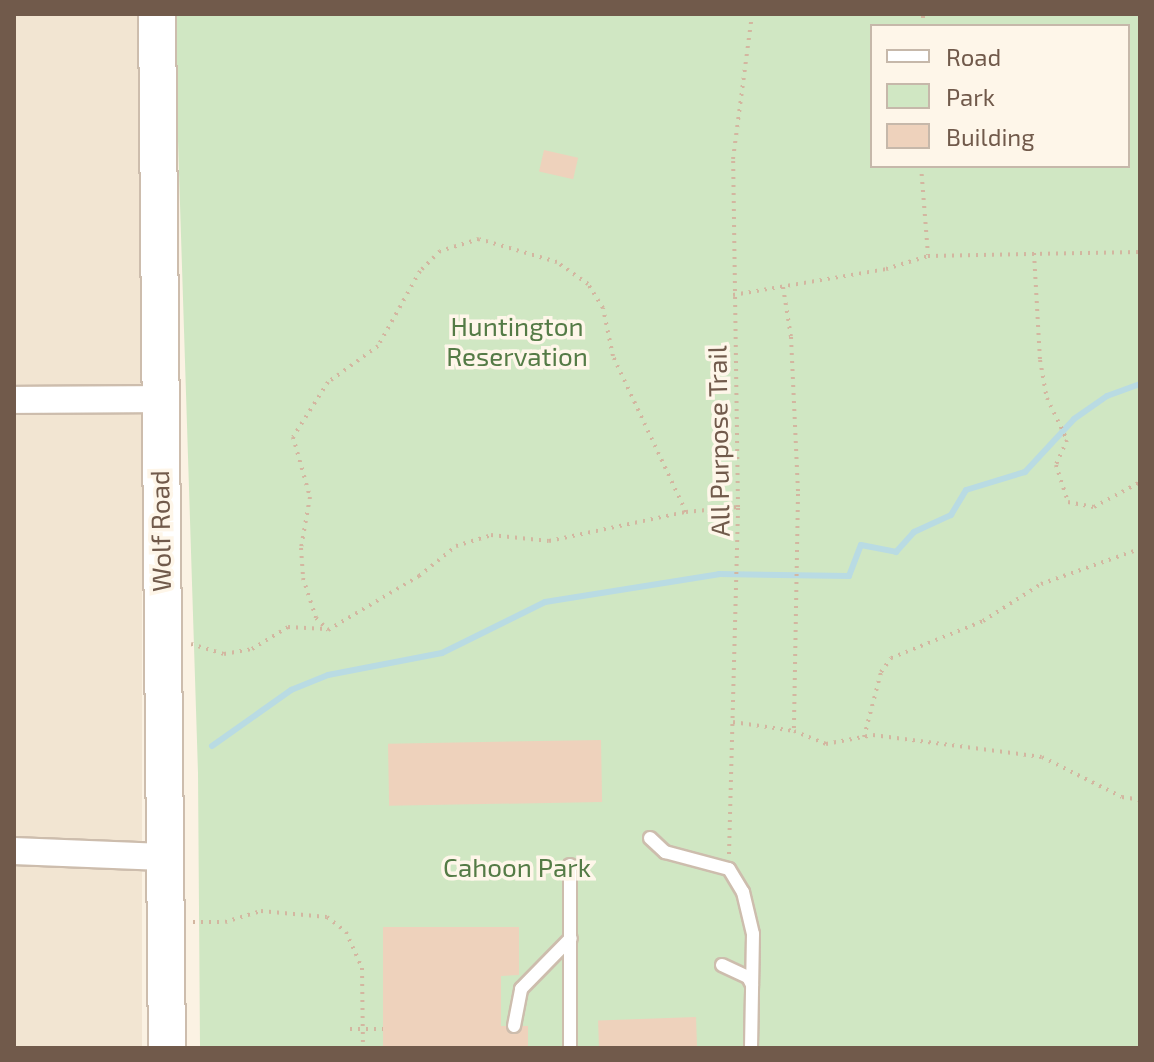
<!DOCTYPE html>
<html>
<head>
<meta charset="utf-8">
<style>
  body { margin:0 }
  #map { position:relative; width:1154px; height:1062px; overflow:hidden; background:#fbf2e3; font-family:"Exo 2",sans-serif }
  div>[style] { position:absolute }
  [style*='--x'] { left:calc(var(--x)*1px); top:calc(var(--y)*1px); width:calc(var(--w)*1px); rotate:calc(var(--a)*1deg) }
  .residential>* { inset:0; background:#f2e5d2; transform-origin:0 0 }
  .green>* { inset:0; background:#d0e7c3 }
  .stream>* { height:6px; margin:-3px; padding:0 3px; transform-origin:3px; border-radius:3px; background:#b9dbe3 }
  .building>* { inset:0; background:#eed2bc; transform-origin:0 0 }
  .path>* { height:4px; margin-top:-2px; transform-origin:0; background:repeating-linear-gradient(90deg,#d3b6a0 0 2px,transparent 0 8px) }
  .roads { filter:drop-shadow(2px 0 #cdbdad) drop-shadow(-2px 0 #cdbdad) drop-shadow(0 2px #cdbdad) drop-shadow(0 -2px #cdbdad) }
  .lane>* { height:12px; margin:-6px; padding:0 6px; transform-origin:6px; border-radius:6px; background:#fff }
  .street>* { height:26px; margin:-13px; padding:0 13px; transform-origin:13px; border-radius:13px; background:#fff }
  .secondary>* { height:36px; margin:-18px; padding:0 18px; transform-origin:18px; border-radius:18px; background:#fff }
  span { translate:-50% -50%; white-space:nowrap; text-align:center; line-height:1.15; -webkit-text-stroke:7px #fef6e9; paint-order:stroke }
  .park-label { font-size:26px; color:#547b46 }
  .street-label { font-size:26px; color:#715a4b }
  .frame { position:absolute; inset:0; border:16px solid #715a4b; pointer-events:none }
  .legend { position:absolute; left:870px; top:24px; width:260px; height:144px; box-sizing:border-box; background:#fef6e9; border:2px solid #c6b8aa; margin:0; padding:10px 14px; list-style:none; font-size:24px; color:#715a4b }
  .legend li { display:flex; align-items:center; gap:16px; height:40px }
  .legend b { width:40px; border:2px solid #c6b8aa }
</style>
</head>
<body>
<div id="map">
  <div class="residential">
    <i style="left:14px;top:14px;width:128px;height:1034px"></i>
  </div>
  <div class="green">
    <i style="clip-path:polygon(evenodd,174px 14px,1140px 14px,1140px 1048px,200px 1048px,198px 773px,174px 14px,872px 26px,1128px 26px,1128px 166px,872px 166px,872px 26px)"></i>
  </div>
  <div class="stream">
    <i style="--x:212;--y:746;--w:97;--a:-35.3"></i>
    <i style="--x:291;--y:690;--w:40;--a:-22"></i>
    <i style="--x:328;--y:675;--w:116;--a:-10.9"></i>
    <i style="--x:442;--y:653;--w:115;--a:-26.3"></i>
    <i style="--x:545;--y:602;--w:176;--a:-9.1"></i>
    <i style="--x:719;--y:574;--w:130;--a:0.9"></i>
    <i style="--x:849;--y:576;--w:33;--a:-69"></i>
    <i style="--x:861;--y:545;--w:36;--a:11"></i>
    <i style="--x:896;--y:552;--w:27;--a:-48"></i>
    <i style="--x:914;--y:532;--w:41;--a:-24.7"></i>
    <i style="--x:951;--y:515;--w:29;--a:-59"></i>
    <i style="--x:966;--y:490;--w:62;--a:-17"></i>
    <i style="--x:1025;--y:472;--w:72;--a:-47.2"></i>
    <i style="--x:1074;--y:419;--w:40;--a:-34.9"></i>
    <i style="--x:1107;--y:396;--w:35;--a:-20"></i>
  </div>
  <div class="building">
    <i style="left:544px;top:150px;width:35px;height:22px;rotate:13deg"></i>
    <i style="left:601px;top:740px;width:62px;height:213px;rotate:89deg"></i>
    <i style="clip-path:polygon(383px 927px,519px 927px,519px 975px,501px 976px,501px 1026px,528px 1026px,528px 1048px,383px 1048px)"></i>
    <i style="left:696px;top:1017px;width:31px;height:98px;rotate:88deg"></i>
  </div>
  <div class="path">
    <i style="--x:923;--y:26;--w:12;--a:-90"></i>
    <i style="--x:921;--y:166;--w:89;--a:85.5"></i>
    <i style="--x:1034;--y:253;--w:107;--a:86.8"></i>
    <i style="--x:1040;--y:360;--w:39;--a:80"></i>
    <i style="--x:1047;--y:398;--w:47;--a:64.5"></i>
    <i style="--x:1067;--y:440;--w:27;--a:114"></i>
    <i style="--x:1056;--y:465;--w:39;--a:72"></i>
    <i style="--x:1068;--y:502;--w:26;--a:11"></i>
    <i style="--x:1094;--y:507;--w:52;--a:-28.5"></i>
    <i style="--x:783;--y:287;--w:51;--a:80.9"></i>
    <i style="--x:791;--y:337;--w:157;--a:87.4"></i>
    <i style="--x:798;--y:494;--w:237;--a:91"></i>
    <i style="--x:733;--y:295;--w:155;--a:-9.6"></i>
    <i style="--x:886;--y:269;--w:44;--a:-17.2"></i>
    <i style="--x:928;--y:256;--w:212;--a:-1.1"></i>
    <i style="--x:686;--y:512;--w:172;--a:-115.1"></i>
    <i style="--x:613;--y:356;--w:49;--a:-101.8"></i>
    <i style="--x:603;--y:308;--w:28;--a:-122"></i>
    <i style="--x:588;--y:284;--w:38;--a:-145"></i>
    <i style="--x:557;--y:262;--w:81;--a:-163.6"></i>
    <i style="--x:479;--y:239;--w:41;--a:162.9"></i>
    <i style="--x:440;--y:251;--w:28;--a:135"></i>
    <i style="--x:420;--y:271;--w:86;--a:119.2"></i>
    <i style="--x:378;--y:346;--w:62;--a:144.2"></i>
    <i style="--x:328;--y:382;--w:65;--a:122.5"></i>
    <i style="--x:293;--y:437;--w:62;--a:74.2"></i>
    <i style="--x:310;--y:497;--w:52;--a:100"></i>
    <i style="--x:301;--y:548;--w:30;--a:86"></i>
    <i style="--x:303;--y:578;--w:42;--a:72"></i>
    <i style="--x:316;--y:618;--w:17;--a:45"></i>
    <i style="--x:328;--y:630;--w:106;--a:-30.7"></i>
    <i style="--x:419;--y:576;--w:48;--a:-39"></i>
    <i style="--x:456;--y:546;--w:37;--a:-17"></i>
    <i style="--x:491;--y:535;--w:58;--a:5.9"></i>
    <i style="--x:549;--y:541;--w:140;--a:-12"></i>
    <i style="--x:686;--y:512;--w:52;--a:-5.5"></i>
    <i style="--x:191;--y:644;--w:34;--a:17"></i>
    <i style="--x:224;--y:654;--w:28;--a:-10"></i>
    <i style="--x:252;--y:649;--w:42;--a:-31.4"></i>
    <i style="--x:288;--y:627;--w:38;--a:3"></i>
    <i style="--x:733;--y:722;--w:62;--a:8.4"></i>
    <i style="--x:794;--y:731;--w:35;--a:22"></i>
    <i style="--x:826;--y:744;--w:48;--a:-10.8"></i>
    <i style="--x:873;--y:735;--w:170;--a:7.4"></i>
    <i style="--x:1042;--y:757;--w:89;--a:26.6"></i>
    <i style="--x:1122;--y:797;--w:18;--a:9"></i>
    <i style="--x:864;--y:737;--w:67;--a:-75.3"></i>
    <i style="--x:881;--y:672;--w:17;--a:-54"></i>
    <i style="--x:891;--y:658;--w:99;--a:-21.9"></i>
    <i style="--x:983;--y:621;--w:69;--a:-32.5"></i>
    <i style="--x:1041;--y:584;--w:105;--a:-19.5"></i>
    <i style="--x:729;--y:854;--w:347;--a:-88.5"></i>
    <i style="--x:738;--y:507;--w:348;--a:-90.8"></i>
    <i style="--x:733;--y:159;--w:146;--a:-82.5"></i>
    <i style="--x:193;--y:922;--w:32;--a:0"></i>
    <i style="--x:225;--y:922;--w:38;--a:-17"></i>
    <i style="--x:261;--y:911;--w:66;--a:5.2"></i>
    <i style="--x:327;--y:917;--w:24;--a:38"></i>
    <i style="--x:346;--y:932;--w:39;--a:66"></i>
    <i style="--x:362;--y:968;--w:80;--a:89.3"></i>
    <i style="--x:350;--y:1029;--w:33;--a:0"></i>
  </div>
  <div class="roads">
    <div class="lane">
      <i style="--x:650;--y:838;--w:21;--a:43"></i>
      <i style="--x:665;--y:852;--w:66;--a:14.9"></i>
      <i style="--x:729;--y:869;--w:27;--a:59"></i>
      <i style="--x:743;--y:892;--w:43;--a:76.6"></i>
      <i style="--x:753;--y:934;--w:114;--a:91"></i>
      <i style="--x:570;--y:865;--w:183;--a:90"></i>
      <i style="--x:722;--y:965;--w:29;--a:25"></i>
      <i style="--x:748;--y:977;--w:9;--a:63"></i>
      <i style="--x:514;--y:1026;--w:38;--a:-79"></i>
      <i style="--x:521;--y:989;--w:71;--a:-45.6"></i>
    </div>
    <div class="street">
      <i style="--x:14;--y:400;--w:145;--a:-0.4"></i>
      <i style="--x:14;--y:851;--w:149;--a:2.3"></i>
    </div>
    <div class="secondary">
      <i style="--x:157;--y:14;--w:1034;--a:89.45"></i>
    </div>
  </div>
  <div class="park-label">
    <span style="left:517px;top:341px">Huntington<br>Reservation</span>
    <span style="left:517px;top:867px">Cahoon Park</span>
  </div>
  <div class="street-label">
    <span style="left:718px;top:441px;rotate:-91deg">All Purpose Trail</span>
    <span style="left:160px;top:531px;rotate:-91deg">Wolf Road</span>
  </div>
  <div class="frame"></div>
  <ul class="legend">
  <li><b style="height:10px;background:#fff"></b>Road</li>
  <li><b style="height:22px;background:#d0e7c3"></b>Park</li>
  <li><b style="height:22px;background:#eed2bc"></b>Building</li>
  </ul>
</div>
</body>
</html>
